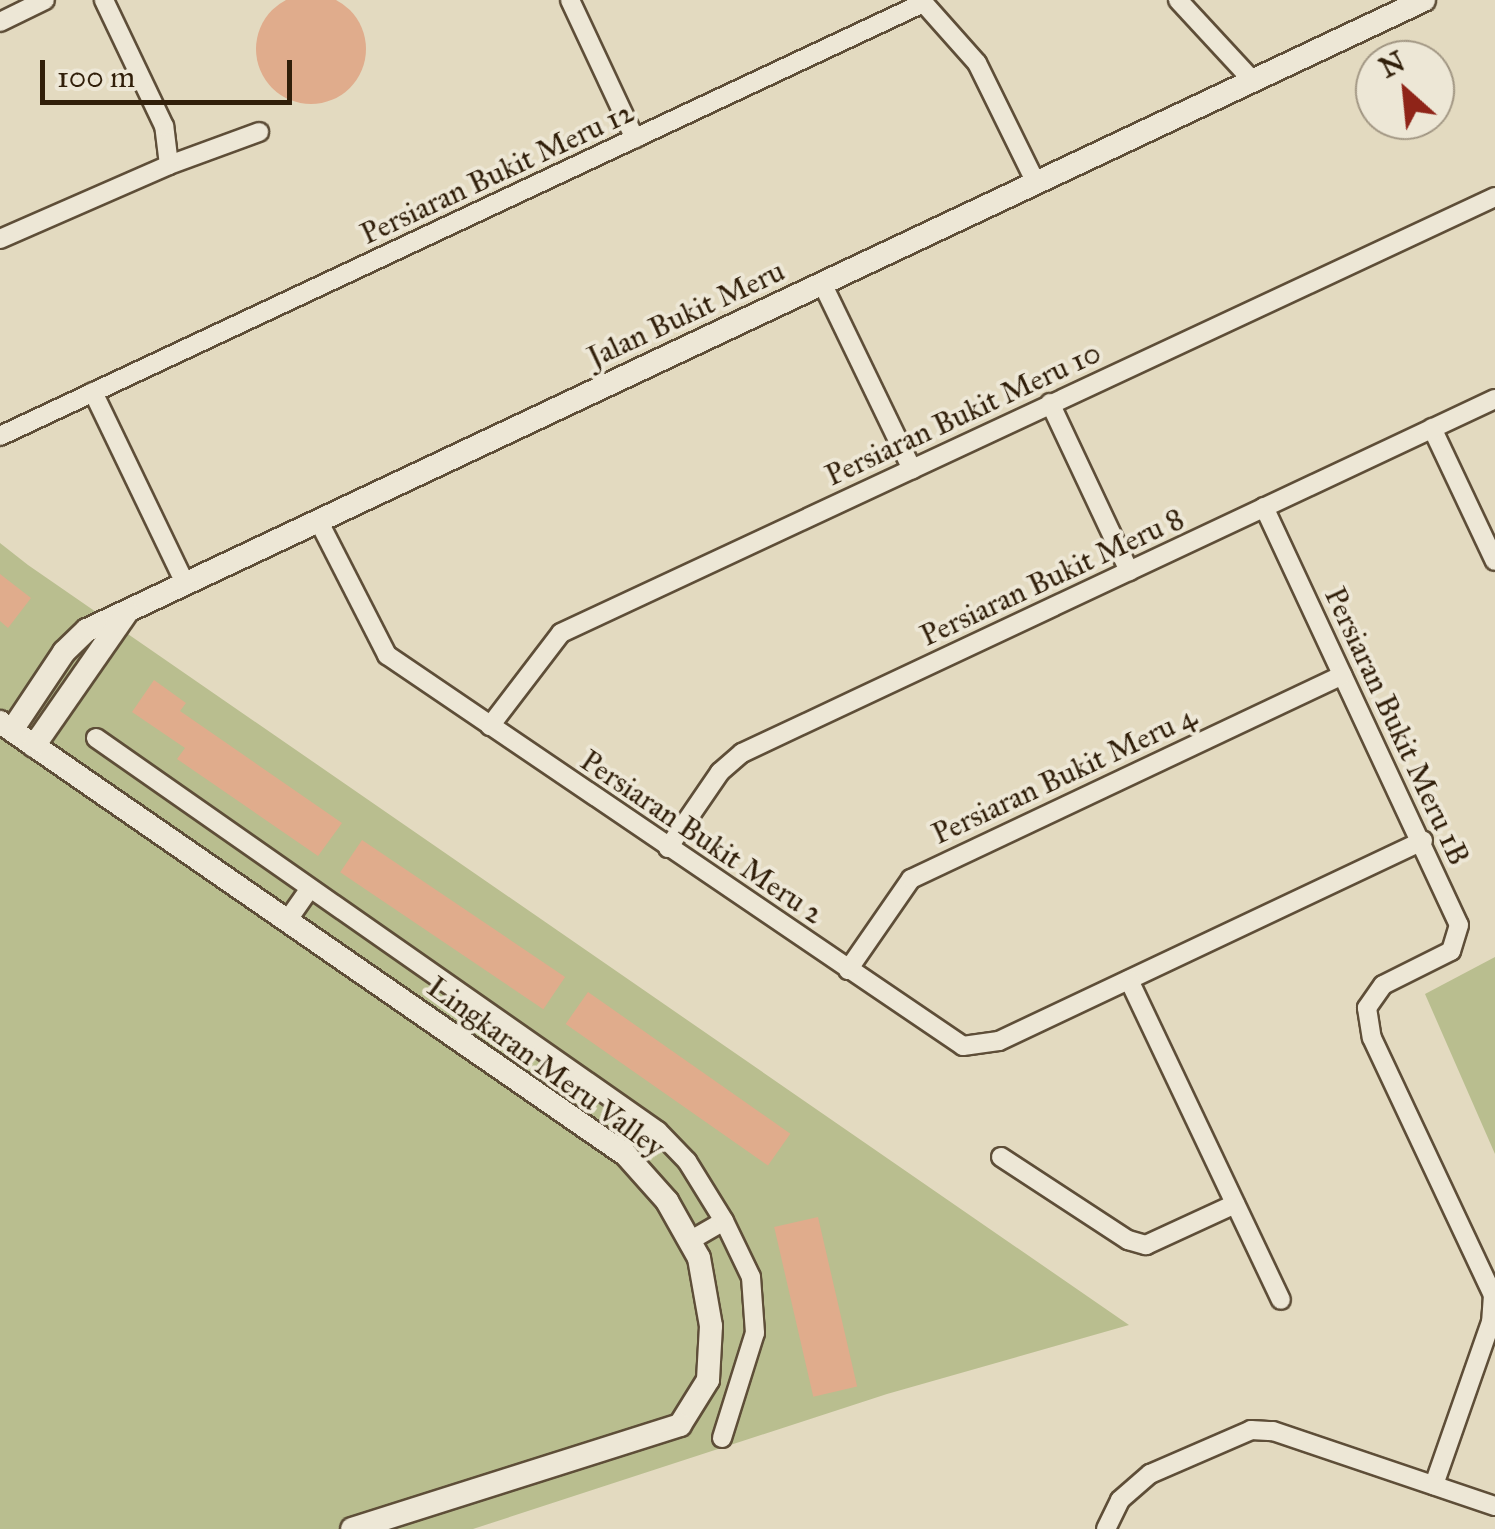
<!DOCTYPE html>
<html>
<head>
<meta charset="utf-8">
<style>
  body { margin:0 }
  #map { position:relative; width:1495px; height:1529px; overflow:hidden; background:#e3dac0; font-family:"IM FELL Great Primer",serif }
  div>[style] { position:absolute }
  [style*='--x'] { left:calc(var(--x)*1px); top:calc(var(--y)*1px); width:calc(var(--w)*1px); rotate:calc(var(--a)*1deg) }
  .green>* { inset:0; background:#b9be8f }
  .building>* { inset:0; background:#e0ac8c; transform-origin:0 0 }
  .round { border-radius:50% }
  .roads { filter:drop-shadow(2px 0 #5e4e38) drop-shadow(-2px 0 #5e4e38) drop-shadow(0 2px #5e4e38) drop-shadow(0 -2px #5e4e38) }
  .street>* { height:18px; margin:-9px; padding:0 9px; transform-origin:9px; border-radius:9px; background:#ede7d6 }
  .secondary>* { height:22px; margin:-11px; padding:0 11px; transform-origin:11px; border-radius:11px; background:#ede7d6 }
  span { translate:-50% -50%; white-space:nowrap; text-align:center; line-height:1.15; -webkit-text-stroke:8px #ede7d6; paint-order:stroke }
  .street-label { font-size:30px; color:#311f0a }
  .north { position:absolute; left:1355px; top:40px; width:100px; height:100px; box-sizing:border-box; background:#ede7d6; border:2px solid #a29784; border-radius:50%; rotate:333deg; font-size:28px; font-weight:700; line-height:40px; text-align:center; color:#311f0a }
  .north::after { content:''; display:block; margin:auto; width:35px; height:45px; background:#8f2418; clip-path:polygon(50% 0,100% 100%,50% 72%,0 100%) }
  .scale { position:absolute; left:40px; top:60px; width:252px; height:45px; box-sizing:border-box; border:5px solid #311f0a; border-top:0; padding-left:12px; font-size:30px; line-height:35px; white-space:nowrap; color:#311f0a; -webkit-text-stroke:8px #ede7d6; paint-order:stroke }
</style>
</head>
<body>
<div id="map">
  <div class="green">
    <i style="clip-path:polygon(0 543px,28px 565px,1129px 1325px,887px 1394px,473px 1529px,0 1529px)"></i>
    <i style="clip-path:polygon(1495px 957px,1495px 1154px,1425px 994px)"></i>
  </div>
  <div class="building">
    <i class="round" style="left:256px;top:-6px;width:110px;height:110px"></i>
    <i style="clip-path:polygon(0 574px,31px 598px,8px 628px,0 621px)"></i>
    <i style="clip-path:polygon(154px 680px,186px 703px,180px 711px,342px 823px,318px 856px,177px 759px,185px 748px,132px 712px)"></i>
    <i style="left:362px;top:840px;width:245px;height:39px;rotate:34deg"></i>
    <i style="left:588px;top:992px;width:247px;height:39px;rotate:35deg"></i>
    <i style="left:818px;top:1217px;width:174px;height:45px;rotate:77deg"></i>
  </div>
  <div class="roads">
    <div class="street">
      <i style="--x:570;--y:0;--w:153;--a:64.9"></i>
      <i style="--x:921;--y:0;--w:84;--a:48.4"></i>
      <i style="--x:977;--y:63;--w:134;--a:63.8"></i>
      <i style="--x:1178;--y:0;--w:110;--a:47.2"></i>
      <i style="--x:0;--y:22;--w:50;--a:-26.1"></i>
      <i style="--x:169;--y:165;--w:96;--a:-20.1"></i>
      <i style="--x:0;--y:239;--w:184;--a:-23.6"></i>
      <i style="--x:169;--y:165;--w:39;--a:-97"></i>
      <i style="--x:164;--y:126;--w:140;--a:-115.5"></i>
      <i style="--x:822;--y:283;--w:207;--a:64.2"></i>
      <i style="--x:93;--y:392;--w:212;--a:64.3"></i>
      <i style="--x:1050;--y:403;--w:186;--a:64.8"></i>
      <i style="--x:1432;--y:428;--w:147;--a:64.7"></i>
      <i style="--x:0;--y:436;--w:1020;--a:-25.13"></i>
      <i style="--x:1264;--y:507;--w:461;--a:65"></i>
      <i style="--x:1459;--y:925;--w:27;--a:107"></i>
      <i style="--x:1451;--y:951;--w:76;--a:153.4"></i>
      <i style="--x:1383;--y:985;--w:28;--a:125"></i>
      <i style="--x:1367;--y:1008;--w:30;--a:81"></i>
      <i style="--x:1372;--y:1038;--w:284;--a:64.8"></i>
      <i style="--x:1493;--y:1295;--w:27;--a:94"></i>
      <i style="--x:1491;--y:1322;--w:173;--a:109.3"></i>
      <i style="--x:318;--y:520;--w:152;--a:62.9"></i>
      <i style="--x:387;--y:655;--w:696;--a:34.17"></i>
      <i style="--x:963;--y:1046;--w:36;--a:-8"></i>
      <i style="--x:999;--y:1041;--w:469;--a:-25.3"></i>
      <i style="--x:490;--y:726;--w:117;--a:-52.6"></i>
      <i style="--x:561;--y:633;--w:1031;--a:-25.02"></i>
      <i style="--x:96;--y:738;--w:686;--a:34.96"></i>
      <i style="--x:658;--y:1131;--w:42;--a:46"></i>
      <i style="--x:687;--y:1161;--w:70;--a:58.3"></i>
      <i style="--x:724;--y:1221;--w:38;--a:150"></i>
      <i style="--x:668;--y:848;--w:92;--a:-55.6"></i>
      <i style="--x:720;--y:772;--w:29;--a:-41"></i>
      <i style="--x:742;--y:753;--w:832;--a:-25.18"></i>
      <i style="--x:287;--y:921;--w:39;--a:-55"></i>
      <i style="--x:848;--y:970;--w:111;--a:-55.3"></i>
      <i style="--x:911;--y:879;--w:477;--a:-25.3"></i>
      <i style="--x:1129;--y:980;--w:354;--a:64.6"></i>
      <i style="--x:1001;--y:1157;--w:152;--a:33.2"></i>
      <i style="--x:1128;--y:1240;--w:19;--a:16"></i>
      <i style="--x:1146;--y:1245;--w:98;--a:-24.7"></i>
      <i style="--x:722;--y:1438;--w:110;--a:-72.6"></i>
      <i style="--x:755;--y:1333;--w:56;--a:-94.1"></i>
      <i style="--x:751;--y:1277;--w:62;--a:-115.7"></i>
      <i style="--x:1106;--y:1529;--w:32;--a:-64"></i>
      <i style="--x:1120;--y:1500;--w:40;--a:-41"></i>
      <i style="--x:1150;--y:1474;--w:110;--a:-23.5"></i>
      <i style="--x:1251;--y:1430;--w:22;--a:3"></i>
      <i style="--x:1273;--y:1431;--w:234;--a:18.7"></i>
    </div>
    <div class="secondary">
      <i style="--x:0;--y:722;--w:761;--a:34.67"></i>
      <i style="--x:626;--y:1155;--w:62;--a:48.3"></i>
      <i style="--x:667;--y:1201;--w:65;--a:60.7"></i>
      <i style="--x:699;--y:1258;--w:69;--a:80"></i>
      <i style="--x:711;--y:1326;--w:54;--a:93.2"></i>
      <i style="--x:708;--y:1380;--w:53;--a:121.9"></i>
      <i style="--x:680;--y:1425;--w:344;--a:162.4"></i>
      <i style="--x:12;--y:730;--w:94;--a:-56.3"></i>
      <i style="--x:64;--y:652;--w:32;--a:-44"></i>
      <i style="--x:87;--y:630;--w:1478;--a:-25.23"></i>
      <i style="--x:34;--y:746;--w:163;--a:-55.2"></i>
    </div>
  </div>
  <div class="street-label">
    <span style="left:497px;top:173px;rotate:-25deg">Persiaran Bukit Meru 12</span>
    <span style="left:686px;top:314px;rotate:-25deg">Jalan Bukit Meru</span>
    <span style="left:963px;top:414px;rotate:-25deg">Persiaran Bukit Meru 10</span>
    <span style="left:1052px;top:577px;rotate:-25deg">Persiaran Bukit Meru 8</span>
    <span style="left:1397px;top:726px;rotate:65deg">Persiaran Bukit Meru 1B</span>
    <span style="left:1064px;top:775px;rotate:-25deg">Persiaran Bukit Meru 4</span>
    <span style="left:702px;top:837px;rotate:34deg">Persiaran Bukit Meru 2</span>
    <span style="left:546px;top:1067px;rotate:36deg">Lingkaran Meru Valley</span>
  </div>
  <div class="north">N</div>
  <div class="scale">100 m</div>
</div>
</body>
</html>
